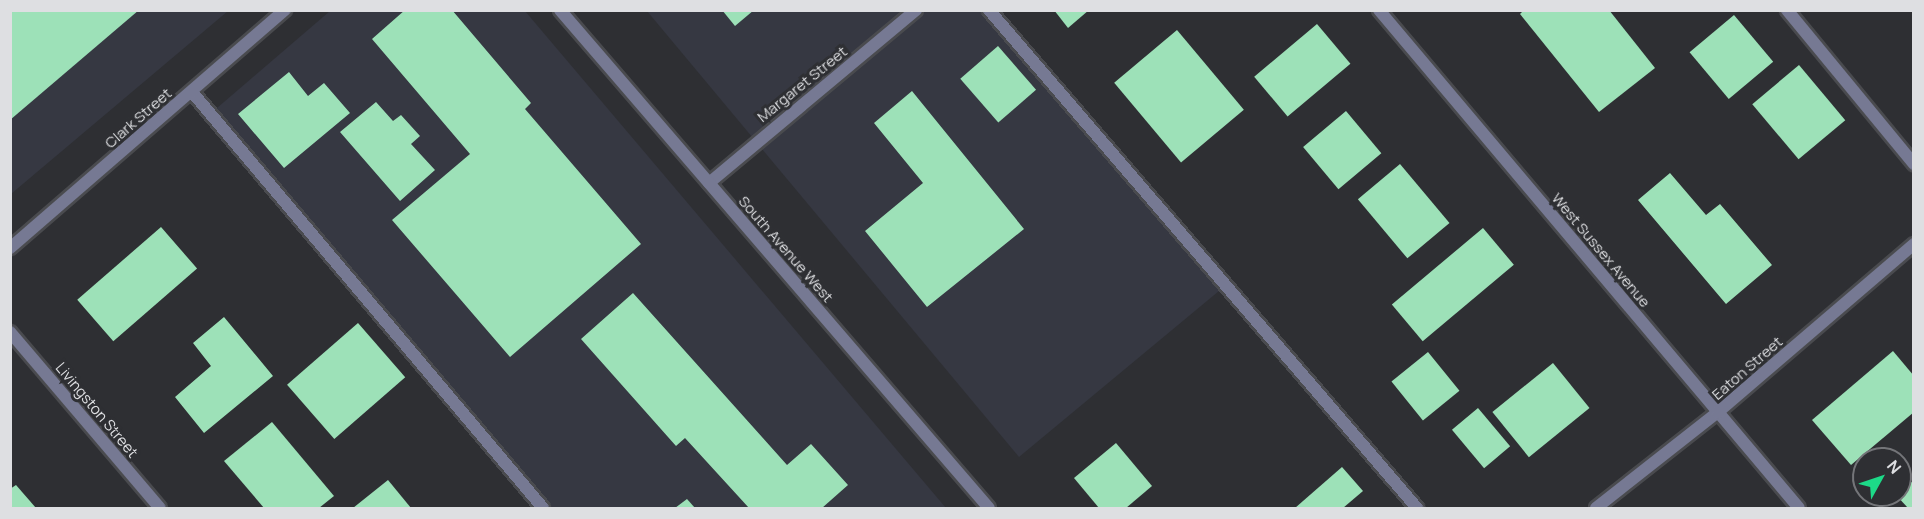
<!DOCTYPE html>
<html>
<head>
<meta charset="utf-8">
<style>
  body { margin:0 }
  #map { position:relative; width:1924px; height:519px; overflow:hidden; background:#2e2f33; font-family:Manrope,sans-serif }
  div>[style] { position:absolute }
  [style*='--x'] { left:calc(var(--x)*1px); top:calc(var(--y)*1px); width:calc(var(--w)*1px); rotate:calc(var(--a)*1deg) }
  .built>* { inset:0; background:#363842 }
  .building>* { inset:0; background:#9de1b8; transform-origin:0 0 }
  .roads { filter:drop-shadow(2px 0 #4a4b4f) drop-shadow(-2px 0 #4a4b4f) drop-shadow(0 2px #4a4b4f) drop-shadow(0 -2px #4a4b4f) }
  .service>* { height:12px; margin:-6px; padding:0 6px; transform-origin:6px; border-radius:6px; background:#767993 }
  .minor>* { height:12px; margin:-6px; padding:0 6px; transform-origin:6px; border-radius:6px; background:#767993 }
  .tertiary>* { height:12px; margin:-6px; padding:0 6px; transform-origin:6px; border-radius:6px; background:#767993 }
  span { translate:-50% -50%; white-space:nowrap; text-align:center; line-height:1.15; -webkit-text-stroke:6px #2e2f33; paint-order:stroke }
  .street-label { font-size:15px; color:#dedfe2 }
  .frame { position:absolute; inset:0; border:12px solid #dedfe2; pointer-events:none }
  .north { position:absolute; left:1852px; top:447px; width:60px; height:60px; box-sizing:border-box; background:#2e2f33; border:2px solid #747579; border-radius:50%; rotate:50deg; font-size:16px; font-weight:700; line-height:24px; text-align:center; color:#dedfe2 }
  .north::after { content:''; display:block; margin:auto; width:21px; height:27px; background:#1dd988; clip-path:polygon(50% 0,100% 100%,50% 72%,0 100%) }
</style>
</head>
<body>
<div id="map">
  <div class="built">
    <i style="clip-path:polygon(11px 11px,228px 11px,11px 194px)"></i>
    <i style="clip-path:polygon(330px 11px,525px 11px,946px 508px,544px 508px,210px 114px)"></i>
    <i style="clip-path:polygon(647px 11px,995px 11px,1225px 286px,1019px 457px)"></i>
  </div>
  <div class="building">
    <i style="clip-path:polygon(10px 10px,139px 10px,10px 120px)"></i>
    <i style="clip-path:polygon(405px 10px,452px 10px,531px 103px,525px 109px,641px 244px,510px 357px,392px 220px,470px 154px,372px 39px)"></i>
    <i style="clip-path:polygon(722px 10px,754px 10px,735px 26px)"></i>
    <i style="clip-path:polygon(1054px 10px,1089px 10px,1068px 28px)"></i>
    <i style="clip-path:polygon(1524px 10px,1609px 10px,1655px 68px,1599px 112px,1520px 14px)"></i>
    <i style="left:1734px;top:15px;width:61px;height:58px;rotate:50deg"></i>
    <i style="left:1317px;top:24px;width:52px;height:82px;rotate:50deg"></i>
    <i style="left:1177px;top:30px;width:104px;height:82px;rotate:50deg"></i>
    <i style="left:998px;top:46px;width:58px;height:50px;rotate:49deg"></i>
    <i style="left:1799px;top:65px;width:72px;height:61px;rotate:50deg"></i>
    <i style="clip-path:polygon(289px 72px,308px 96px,324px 83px,350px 113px,284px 168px,238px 114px)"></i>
    <i style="clip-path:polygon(912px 91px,1024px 229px,927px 307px,865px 231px,923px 183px,874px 123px)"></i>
    <i style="clip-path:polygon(376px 102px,393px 121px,401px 115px,420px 136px,411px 144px,435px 170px,400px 201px,340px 132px)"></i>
    <i style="left:1346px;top:111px;width:55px;height:56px;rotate:50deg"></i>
    <i style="left:1400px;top:164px;width:77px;height:55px;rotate:50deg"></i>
    <i style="clip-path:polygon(1670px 173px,1706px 215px,1720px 204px,1772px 265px,1726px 304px,1638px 200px)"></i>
    <i style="left:161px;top:227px;width:55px;height:111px;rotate:49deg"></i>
    <i style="left:1483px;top:228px;width:48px;height:119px;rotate:50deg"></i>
    <i style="clip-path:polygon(633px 293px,787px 465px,811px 444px,848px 485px,822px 508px,749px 508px,685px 438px,676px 446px,581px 339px)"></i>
    <i style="clip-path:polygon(224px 317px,273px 376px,204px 433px,175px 397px,211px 366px,193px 343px)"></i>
    <i style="left:358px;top:323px;width:72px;height:94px;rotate:49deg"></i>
    <i style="clip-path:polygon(1893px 351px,1914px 376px,1914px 412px,1851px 465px,1812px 420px)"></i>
    <i style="left:1428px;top:352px;width:50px;height:47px;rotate:51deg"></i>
    <i style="left:1553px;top:363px;width:58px;height:78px;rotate:51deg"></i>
    <i style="left:1478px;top:408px;width:50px;height:34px;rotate:50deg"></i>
    <i style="clip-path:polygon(272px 422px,334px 496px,319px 508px,264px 508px,224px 461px)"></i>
    <i style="clip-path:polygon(1116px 443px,1152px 486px,1126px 508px,1099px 508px,1074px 478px)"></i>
    <i style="clip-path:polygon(1342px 467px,1363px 491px,1343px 508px,1295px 508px)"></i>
    <i style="clip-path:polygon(388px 480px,411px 508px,353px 508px)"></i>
    <i style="clip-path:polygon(1914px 480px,1914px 508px,1908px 508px,1896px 495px)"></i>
    <i style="clip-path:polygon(16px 485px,36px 508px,10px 508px,10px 489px)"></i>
    <i style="clip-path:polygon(687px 499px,695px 508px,675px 508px)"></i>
  </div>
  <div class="roads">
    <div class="service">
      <i style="--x:989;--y:10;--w:657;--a:49.32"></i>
      <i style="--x:1787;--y:10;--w:200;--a:50.5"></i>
      <i style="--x:192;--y:92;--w:544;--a:49.84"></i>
    </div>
    <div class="minor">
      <i style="--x:1379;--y:10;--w:651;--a:49.86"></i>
      <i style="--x:709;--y:183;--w:270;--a:-39.9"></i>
      <i style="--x:10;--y:248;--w:364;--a:-40.9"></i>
      <i style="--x:10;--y:332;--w:231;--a:49.6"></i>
      <i style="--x:1596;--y:508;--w:155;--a:-38.2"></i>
      <i style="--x:1718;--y:412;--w:258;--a:-40.6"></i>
    </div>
    <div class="tertiary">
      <i style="--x:560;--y:10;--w:657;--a:49.26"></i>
    </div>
  </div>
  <div class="street-label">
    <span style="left:802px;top:84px;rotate:-39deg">Margaret Street</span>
    <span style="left:138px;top:118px;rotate:-41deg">Clark Street</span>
    <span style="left:786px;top:249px;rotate:49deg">South Avenue West</span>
    <span style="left:1601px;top:250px;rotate:50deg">West Sussex Avenue</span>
    <span style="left:1747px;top:368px;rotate:-41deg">Eaton Street</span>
    <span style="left:97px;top:410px;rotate:50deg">Livingston Street</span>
  </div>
  <div class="frame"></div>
  <div class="north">N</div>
</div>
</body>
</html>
